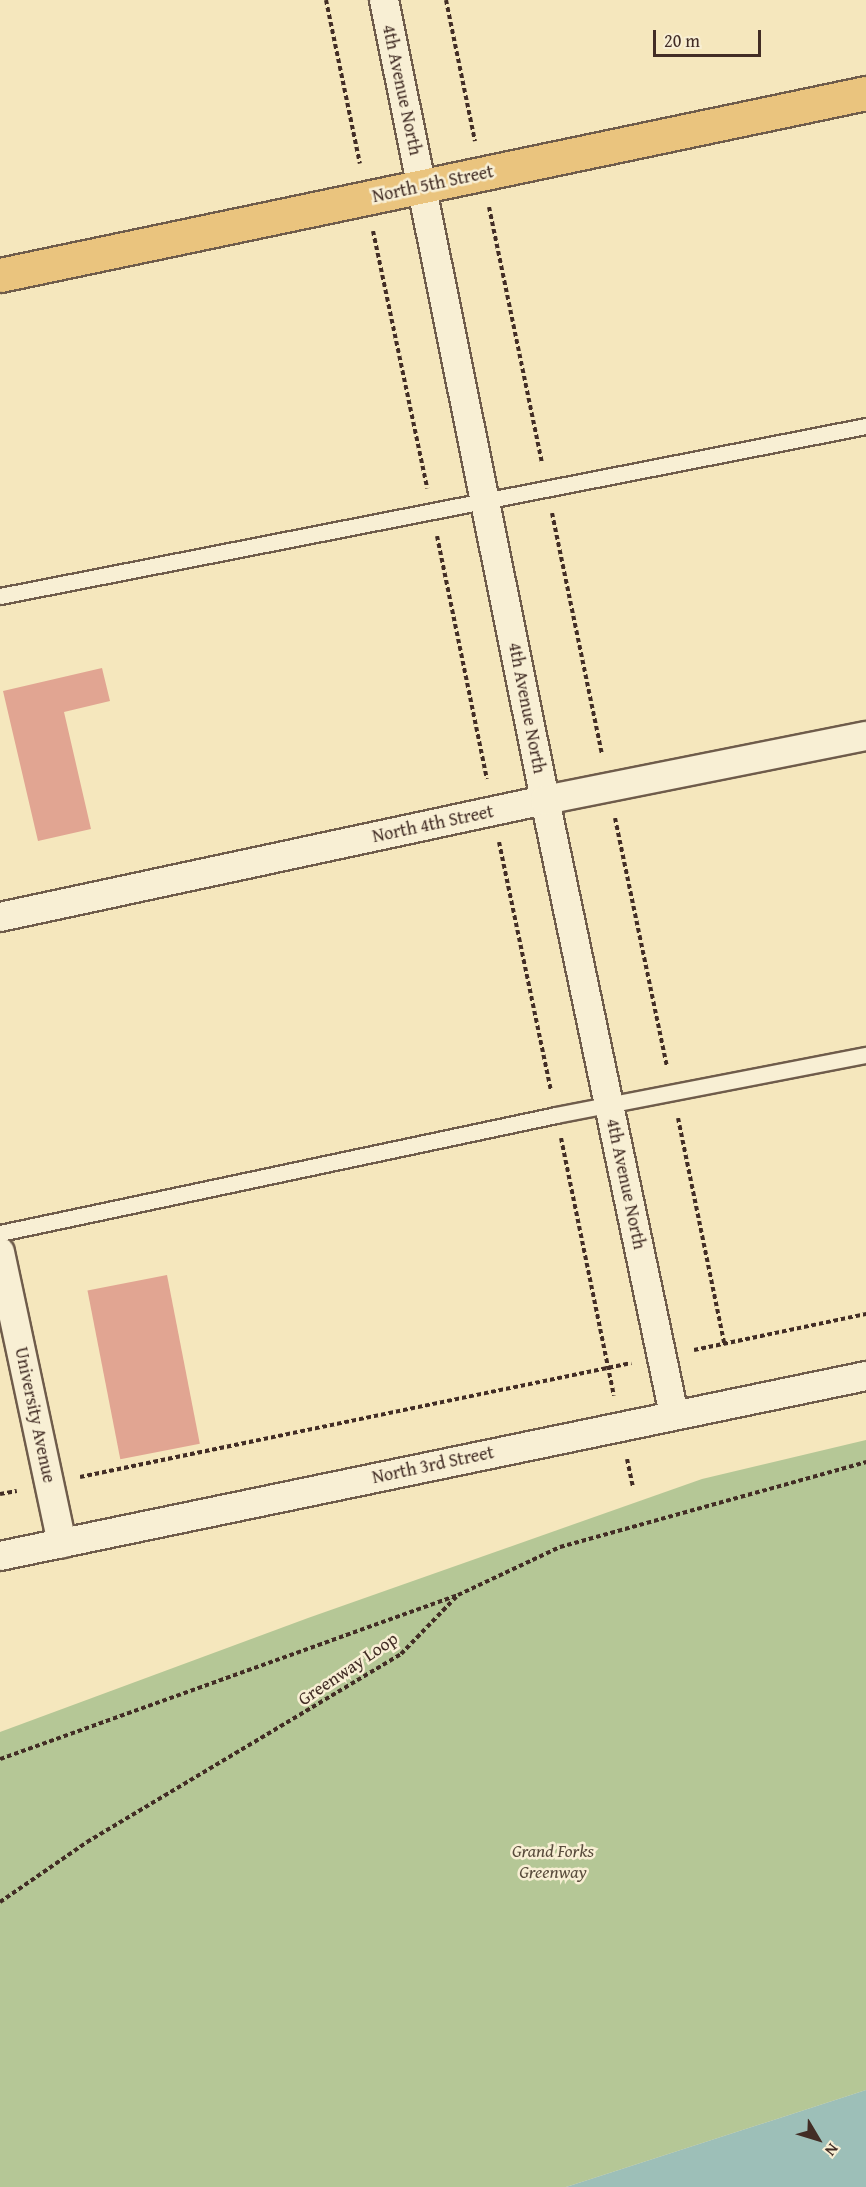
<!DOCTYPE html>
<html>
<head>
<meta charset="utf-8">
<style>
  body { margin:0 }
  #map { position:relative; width:866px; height:2187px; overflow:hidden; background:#f5e7bd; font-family:"Gentium Book Plus",serif }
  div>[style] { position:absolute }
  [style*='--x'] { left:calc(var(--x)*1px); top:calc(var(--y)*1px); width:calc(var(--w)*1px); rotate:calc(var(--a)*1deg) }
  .green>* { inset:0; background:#b5c796 }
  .water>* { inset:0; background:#9dbfb8 }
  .building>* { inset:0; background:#e1a592; transform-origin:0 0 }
  .path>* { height:4px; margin-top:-2px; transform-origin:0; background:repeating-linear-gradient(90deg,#422d25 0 4.5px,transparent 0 7.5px) }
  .roads { filter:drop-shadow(2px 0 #6f5c4b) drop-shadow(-2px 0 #6f5c4b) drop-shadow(0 2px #6f5c4b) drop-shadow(0 -2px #6f5c4b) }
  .service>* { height:15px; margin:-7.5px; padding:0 7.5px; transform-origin:7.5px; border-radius:7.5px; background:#f8efd4 }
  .minor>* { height:28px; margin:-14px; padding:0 14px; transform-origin:14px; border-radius:14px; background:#f8efd4 }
  .primary>* { height:33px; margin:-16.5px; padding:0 16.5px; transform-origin:16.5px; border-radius:16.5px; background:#eac47e }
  span { translate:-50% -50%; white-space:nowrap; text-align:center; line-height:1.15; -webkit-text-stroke:5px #f8efd4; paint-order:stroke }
  .street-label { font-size:18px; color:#422d25 }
  .park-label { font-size:18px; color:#594c3c; font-style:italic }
  .north { position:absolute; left:788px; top:2109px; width:60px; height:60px; -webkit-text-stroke:4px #f8efd4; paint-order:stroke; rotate:128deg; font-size:16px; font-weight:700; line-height:24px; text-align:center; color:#422d25 }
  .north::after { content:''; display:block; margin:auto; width:21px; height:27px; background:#422d25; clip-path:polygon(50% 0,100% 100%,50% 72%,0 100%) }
  .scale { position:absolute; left:653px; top:30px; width:108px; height:27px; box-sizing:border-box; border:3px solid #422d25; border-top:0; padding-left:8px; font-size:18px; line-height:21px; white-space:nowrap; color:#422d25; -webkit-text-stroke:4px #f8efd4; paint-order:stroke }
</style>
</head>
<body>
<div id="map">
  <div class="green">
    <i style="clip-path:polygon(866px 1440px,866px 2090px,566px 2187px,0 2187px,0 1732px,308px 1618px,702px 1479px)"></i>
  </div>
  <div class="water">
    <i style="clip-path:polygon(866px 2090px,866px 2187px,566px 2187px)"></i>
  </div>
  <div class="building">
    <i style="clip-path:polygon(102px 668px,110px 701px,64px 712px,91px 829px,38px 841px,3px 691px)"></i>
    <i style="left:167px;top:1275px;width:172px;height:81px;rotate:79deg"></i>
  </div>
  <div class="path">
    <i style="--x:326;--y:0;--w:167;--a:78.3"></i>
    <i style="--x:446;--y:0;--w:144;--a:78.4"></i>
    <i style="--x:489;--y:207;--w:262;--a:78.3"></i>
    <i style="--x:373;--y:231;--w:263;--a:78.1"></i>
    <i style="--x:552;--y:513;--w:247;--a:78.3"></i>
    <i style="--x:437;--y:536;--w:248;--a:78.4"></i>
    <i style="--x:615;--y:818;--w:253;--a:78.2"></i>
    <i style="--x:499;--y:842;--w:253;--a:78.2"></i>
    <i style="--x:678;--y:1118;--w:230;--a:78.4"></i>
    <i style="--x:561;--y:1138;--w:263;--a:78.4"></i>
    <i style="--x:694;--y:1350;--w:176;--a:-11.8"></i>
    <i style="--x:627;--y:1459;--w:29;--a:78"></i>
    <i style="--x:80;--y:1477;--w:563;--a:-11.69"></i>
    <i style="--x:0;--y:1494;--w:17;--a:-10"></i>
    <i style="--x:0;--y:1759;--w:486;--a:-19.7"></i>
    <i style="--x:0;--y:1902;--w:106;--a:-34.6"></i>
    <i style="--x:87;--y:1842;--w:366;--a:-30.9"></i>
    <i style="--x:401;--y:1654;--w:82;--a:-46"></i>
    <i style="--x:458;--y:1595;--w:113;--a:-25.2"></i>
    <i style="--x:560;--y:1547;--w:318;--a:-15.5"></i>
  </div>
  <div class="roads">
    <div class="service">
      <i style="--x:0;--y:596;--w:883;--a:-11.11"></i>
      <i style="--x:0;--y:1233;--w:568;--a:-11.98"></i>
      <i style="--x:556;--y:1115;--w:316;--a:-11"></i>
    </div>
    <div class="minor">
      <i style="--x:384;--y:0;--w:816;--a:78.62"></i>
      <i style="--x:545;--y:800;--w:628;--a:78.15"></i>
      <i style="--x:0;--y:917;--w:557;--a:-12.12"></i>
      <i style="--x:545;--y:800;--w:327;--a:-11.3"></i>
      <i style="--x:0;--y:1252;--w:298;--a:78"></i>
      <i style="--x:0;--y:1556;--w:885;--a:-11.74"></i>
    </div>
    <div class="primary">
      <i style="--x:0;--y:275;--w:885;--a:-11.87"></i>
    </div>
  </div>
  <div class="street-label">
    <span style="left:402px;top:90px;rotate:78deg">4th Avenue North</span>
    <span style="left:433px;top:184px;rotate:-12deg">North 5th Street</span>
    <span style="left:527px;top:708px;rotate:79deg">4th Avenue North</span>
    <span style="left:433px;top:824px;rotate:-12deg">North 4th Street</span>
    <span style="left:626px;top:1184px;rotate:78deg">4th Avenue North</span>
    <span style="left:35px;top:1415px;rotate:78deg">University Avenue</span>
    <span style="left:433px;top:1465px;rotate:-12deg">North 3rd Street</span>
    <span style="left:348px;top:1669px;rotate:-34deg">Greenway Loop</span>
  </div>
  <div class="park-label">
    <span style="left:553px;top:1862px">Grand Forks<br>Greenway</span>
  </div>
  <div class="north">N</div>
  <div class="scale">20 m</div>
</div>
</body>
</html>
